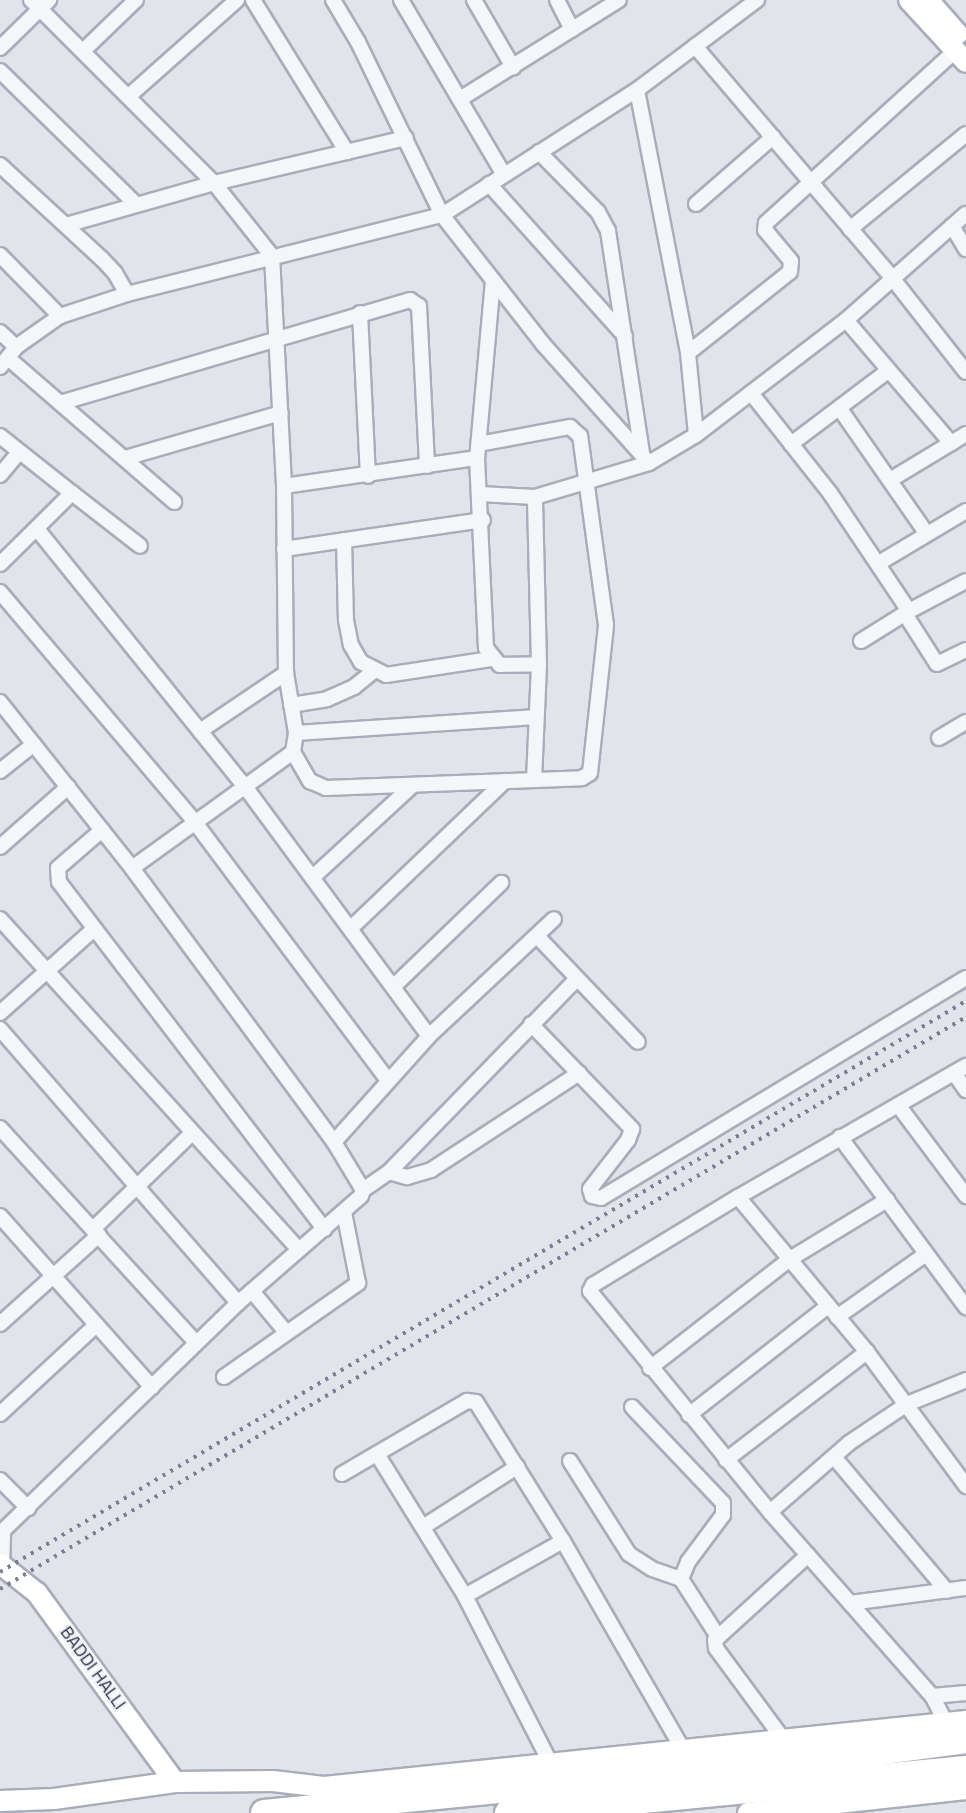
<!DOCTYPE html>
<html>
<head>
<meta charset="utf-8">
<style>
  body { margin:0 }
  #map { position:relative; width:966px; height:1813px; overflow:hidden; background:#e2e4eb; font-family:"Titillium Web",sans-serif }
  div>[style] { position:absolute }
  [style*='--x'] { left:calc(var(--x)*1px); top:calc(var(--y)*1px); width:calc(var(--w)*1px); rotate:calc(var(--a)*1deg) }
  .roads { filter:drop-shadow(2px 0 #aaadb9) drop-shadow(-2px 0 #aaadb9) drop-shadow(0 2px #aaadb9) drop-shadow(0 -2px #aaadb9) }
  .street>* { height:14px; margin:-7px; padding:0 7px; transform-origin:7px; border-radius:7px; background:#f5f6f9 }
  .secondary>* { height:20px; margin:-10px; padding:0 10px; transform-origin:10px; border-radius:10px; background:#fff }
  .highway>* { height:26px; margin:-13px; padding:0 13px; transform-origin:13px; border-radius:13px; background:#fff }
  .rail>* { height:4px; margin-top:-2px; transform-origin:0; background:repeating-linear-gradient(90deg,#7b7f95 0 3px,transparent 0 9px) }
  span { translate:-50% -50%; white-space:nowrap; text-align:center; line-height:1.15; -webkit-text-stroke:5px #f2f3f8; paint-order:stroke }
  .street-label { font-size:18px; color:#292d44 }
</style>
</head>
<body>
<div id="map">
  <div class="roads">
    <div class="street">
      <i style="--x:31;--y:0;--w:259;--a:45"></i>
      <i style="--x:214;--y:183;--w:93;--a:51.5"></i>
      <i style="--x:272;--y:256;--w:230;--a:87"></i>
      <i style="--x:284;--y:486;--w:187;--a:89.4"></i>
      <i style="--x:286;--y:673;--w:61;--a:80.5"></i>
      <i style="--x:296;--y:733;--w:19;--a:99"></i>
      <i style="--x:293;--y:752;--w:198;--a:144.2"></i>
      <i style="--x:253;--y:0;--w:179;--a:58.3"></i>
      <i style="--x:333;--y:0;--w:49;--a:59.2"></i>
      <i style="--x:358;--y:42;--w:192;--a:64.1"></i>
      <i style="--x:442;--y:215;--w:164;--a:51.9"></i>
      <i style="--x:543;--y:344;--w:159;--a:48.3"></i>
      <i style="--x:401;--y:0;--w:203;--a:59.5"></i>
      <i style="--x:474;--y:0;--w:78;--a:59.8"></i>
      <i style="--x:557;--y:0;--w:33;--a:63"></i>
      <i style="--x:695;--y:46;--w:306;--a:49.6"></i>
      <i style="--x:893;--y:279;--w:118;--a:51.9"></i>
      <i style="--x:0;--y:48;--w:69;--a:-44.4"></i>
      <i style="--x:84;--y:50;--w:72;--a:-43.9"></i>
      <i style="--x:0;--y:71;--w:190;--a:44.4"></i>
      <i style="--x:637;--y:90;--w:268;--a:79"></i>
      <i style="--x:688;--y:353;--w:82;--a:84.4"></i>
      <i style="--x:130;--y:95;--w:143;--a:-41.6"></i>
      <i style="--x:460;--y:99;--w:187;--a:-31.9"></i>
      <i style="--x:539;--y:152;--w:84;--a:45.5"></i>
      <i style="--x:598;--y:212;--w:21;--a:62"></i>
      <i style="--x:608;--y:231;--w:224;--a:81.3"></i>
      <i style="--x:0;--y:165;--w:139;--a:42.7"></i>
      <i style="--x:102;--y:259;--w:19;--a:47"></i>
      <i style="--x:115;--y:273;--w:24;--a:60"></i>
      <i style="--x:489;--y:184;--w:204;--a:48.2"></i>
      <i style="--x:696;--y:204;--w:102;--a:-41"></i>
      <i style="--x:66;--y:225;--w:154;--a:-15.8"></i>
      <i style="--x:214;--y:183;--w:197;--a:-13.2"></i>
      <i style="--x:952;--y:226;--w:27;--a:59"></i>
      <i style="--x:850;--y:229;--w:150;--a:-39.3"></i>
      <i style="--x:0;--y:255;--w:86;--a:45.5"></i>
      <i style="--x:493;--y:280;--w:179;--a:95.1"></i>
      <i style="--x:477;--y:458;--w:190;--a:87.3"></i>
      <i style="--x:486;--y:648;--w:22;--a:51"></i>
      <i style="--x:500;--y:665;--w:39;--a:-1"></i>
      <i style="--x:360;--y:313;--w:163;--a:87.2"></i>
      <i style="--x:846;--y:320;--w:162;--a:49.5"></i>
      <i style="--x:0;--y:332;--w:22;--a:43"></i>
      <i style="--x:688;--y:353;--w:130;--a:-38.5"></i>
      <i style="--x:790;--y:272;--w:11;--a:-85"></i>
      <i style="--x:791;--y:261;--w:40;--a:-130"></i>
      <i style="--x:765;--y:230;--w:7;--a:-82"></i>
      <i style="--x:766;--y:223;--w:257;--a:-42.3"></i>
      <i style="--x:8;--y:358;--w:220;--a:40.9"></i>
      <i style="--x:0;--y:367;--w:26;--a:-51"></i>
      <i style="--x:16;--y:347;--w:54;--a:-35.2"></i>
      <i style="--x:60;--y:316;--w:71;--a:-18.2"></i>
      <i style="--x:127;--y:294;--w:325;--a:-14.1"></i>
      <i style="--x:442;--y:215;--w:232;--a:-32.7"></i>
      <i style="--x:637;--y:90;--w:150;--a:-36.9"></i>
      <i style="--x:751;--y:393;--w:127;--a:51.7"></i>
      <i style="--x:830;--y:493;--w:142;--a:56.2"></i>
      <i style="--x:909;--y:611;--w:64;--a:-27.8"></i>
      <i style="--x:60;--y:403;--w:365;--a:-16.4"></i>
      <i style="--x:410;--y:300;--w:11;--a:34"></i>
      <i style="--x:419;--y:306;--w:160;--a:87.1"></i>
      <i style="--x:840;--y:409;--w:152;--a:55.2"></i>
      <i style="--x:0;--y:436;--w:92;--a:38.4"></i>
      <i style="--x:72;--y:493;--w:101;--a:135.4"></i>
      <i style="--x:791;--y:444;--w:121;--a:-37"></i>
      <i style="--x:125;--y:458;--w:162;--a:-16.1"></i>
      <i style="--x:0;--y:475;--w:30;--a:-50"></i>
      <i style="--x:890;--y:480;--w:89;--a:-31.2"></i>
      <i style="--x:284;--y:486;--w:195;--a:-8.3"></i>
      <i style="--x:72;--y:493;--w:86;--a:37.9"></i>
      <i style="--x:480;--y:494;--w:55;--a:3.1"></i>
      <i style="--x:37;--y:529;--w:333;--a:51.1"></i>
      <i style="--x:246;--y:788;--w:308;--a:53.6"></i>
      <i style="--x:344;--y:540;--w:80;--a:88.6"></i>
      <i style="--x:346;--y:620;--w:25;--a:79"></i>
      <i style="--x:351;--y:645;--w:20;--a:60"></i>
      <i style="--x:361;--y:662;--w:28;--a:27"></i>
      <i style="--x:386;--y:675;--w:106;--a:-8.7"></i>
      <i style="--x:284;--y:549;--w:201;--a:-8.3"></i>
      <i style="--x:879;--y:563;--w:101;--a:-30.9"></i>
      <i style="--x:0;--y:592;--w:300;--a:49.7"></i>
      <i style="--x:194;--y:821;--w:324;--a:53.2"></i>
      <i style="--x:905;--y:614;--w:59;--a:57.4"></i>
      <i style="--x:937;--y:664;--w:32;--a:-26"></i>
      <i style="--x:861;--y:641;--w:57;--a:-32"></i>
      <i style="--x:0;--y:702;--w:212;--a:51.5"></i>
      <i style="--x:132;--y:868;--w:340;--a:53.6"></i>
      <i style="--x:334;--y:1142;--w:56;--a:58.9"></i>
      <i style="--x:363;--y:1190;--w:6;--a:108"></i>
      <i style="--x:361;--y:1196;--w:163;--a:139"></i>
      <i style="--x:238;--y:1303;--w:332;--a:135.9"></i>
      <i style="--x:291;--y:705;--w:36;--a:-9"></i>
      <i style="--x:327;--y:699;--w:30;--a:-24"></i>
      <i style="--x:354;--y:687;--w:26;--a:-39"></i>
      <i style="--x:200;--y:731;--w:104;--a:-34"></i>
      <i style="--x:296;--y:733;--w:241;--a:-3.8"></i>
      <i style="--x:939;--y:738;--w:31;--a:-31"></i>
      <i style="--x:293;--y:752;--w:34;--a:60"></i>
      <i style="--x:310;--y:781;--w:17;--a:24"></i>
      <i style="--x:326;--y:788;--w:256;--a:-2.2"></i>
      <i style="--x:582;--y:778;--w:9;--a:-32"></i>
      <i style="--x:590;--y:773;--w:149;--a:-83.8"></i>
      <i style="--x:606;--y:625;--w:191;--a:-97.8"></i>
      <i style="--x:580;--y:436;--w:13;--a:-138"></i>
      <i style="--x:570;--y:427;--w:93;--a:169.4"></i>
      <i style="--x:0;--y:771;--w:43;--a:-38.5"></i>
      <i style="--x:534;--y:780;--w:116;--a:-87.5"></i>
      <i style="--x:539;--y:664;--w:167;--a:-91.4"></i>
      <i style="--x:535;--y:497;--w:119;--a:-16.6"></i>
      <i style="--x:649;--y:463;--w:55;--a:-30.8"></i>
      <i style="--x:696;--y:435;--w:189;--a:-37.5"></i>
      <i style="--x:846;--y:320;--w:160;--a:-41.5"></i>
      <i style="--x:102;--y:830;--w:58;--a:139.2"></i>
      <i style="--x:58;--y:868;--w:14;--a:86"></i>
      <i style="--x:59;--y:882;--w:437;--a:52.6"></i>
      <i style="--x:0;--y:847;--w:91;--a:-41.4"></i>
      <i style="--x:313;--y:877;--w:136;--a:-42.6"></i>
      <i style="--x:0;--y:919;--w:446;--a:47.9"></i>
      <i style="--x:351;--y:928;--w:213;--a:-43.7"></i>
      <i style="--x:537;--y:936;--w:146;--a:46.4"></i>
      <i style="--x:394;--y:986;--w:149;--a:-43.9"></i>
      <i style="--x:0;--y:1013;--w:126;--a:-41.8"></i>
      <i style="--x:531;--y:1024;--w:146;--a:46.1"></i>
      <i style="--x:632;--y:1129;--w:12;--a:110"></i>
      <i style="--x:628;--y:1140;--w:62;--a:127.8"></i>
      <i style="--x:590;--y:1189;--w:7;--a:74"></i>
      <i style="--x:592;--y:1196;--w:9;--a:13"></i>
      <i style="--x:601;--y:1198;--w:426;--a:-31.1"></i>
      <i style="--x:0;--y:1029;--w:363;--a:49"></i>
      <i style="--x:954;--y:1073;--w:21;--a:55"></i>
      <i style="--x:898;--y:1105;--w:114;--a:53.2"></i>
      <i style="--x:0;--y:1128;--w:291;--a:47.6"></i>
      <i style="--x:840;--y:1137;--w:212;--a:53.5"></i>
      <i style="--x:334;--y:1142;--w:142;--a:-48.1"></i>
      <i style="--x:429;--y:1036;--w:171;--a:-43.1"></i>
      <i style="--x:389;--y:1172;--w:19;--a:16"></i>
      <i style="--x:407;--y:1177;--w:25;--a:-16"></i>
      <i style="--x:431;--y:1170;--w:177;--a:-33.2"></i>
      <i style="--x:363;--y:1190;--w:32;--a:-35"></i>
      <i style="--x:389;--y:1172;--w:269;--a:-45.8"></i>
      <i style="--x:738;--y:1197;--w:202;--a:50.2"></i>
      <i style="--x:867;--y:1352;--w:167;--a:53.5"></i>
      <i style="--x:0;--y:1216;--w:229;--a:48.4"></i>
      <i style="--x:93;--y:1229;--w:138;--a:-44.1"></i>
      <i style="--x:252;--y:1291;--w:52;--a:50.5"></i>
      <i style="--x:837;--y:1317;--w:109;--a:-35.3"></i>
      <i style="--x:0;--y:1324;--w:133;--a:-42"></i>
      <i style="--x:650;--y:1368;--w:177;--a:-37.9"></i>
      <i style="--x:790;--y:1259;--w:114;--a:-31.3"></i>
      <i style="--x:224;--y:1377;--w:164;--a:-35"></i>
      <i style="--x:358;--y:1283;--w:72;--a:-101.2"></i>
      <i style="--x:632;--y:1407;--w:132;--a:46.5"></i>
      <i style="--x:723;--y:1503;--w:12;--a:90"></i>
      <i style="--x:723;--y:1515;--w:59;--a:126.7"></i>
      <i style="--x:688;--y:1562;--w:18;--a:112"></i>
      <i style="--x:681;--y:1579;--w:67;--a:57.3"></i>
      <i style="--x:0;--y:1414;--w:131;--a:-42.8"></i>
      <i style="--x:689;--y:1415;--w:177;--a:-38.1"></i>
      <i style="--x:377;--y:1454;--w:167;--a:58.2"></i>
      <i style="--x:465;--y:1596;--w:189;--a:62.9"></i>
      <i style="--x:834;--y:1457;--w:175;--a:49.9"></i>
      <i style="--x:726;--y:1460;--w:178;--a:-37.5"></i>
      <i style="--x:570;--y:1461;--w:110;--a:57.6"></i>
      <i style="--x:629;--y:1554;--w:27;--a:33"></i>
      <i style="--x:652;--y:1569;--w:31;--a:19"></i>
      <i style="--x:342;--y:1474;--w:145;--a:-30.3"></i>
      <i style="--x:467;--y:1401;--w:9;--a:6"></i>
      <i style="--x:476;--y:1402;--w:164;--a:58"></i>
      <i style="--x:563;--y:1541;--w:239;--a:60.1"></i>
      <i style="--x:0;--y:1480;--w:40;--a:45"></i>
      <i style="--x:770;--y:1512;--w:105;--a:-41.1"></i>
      <i style="--x:849;--y:1443;--w:70;--a:-33.9"></i>
      <i style="--x:907;--y:1404;--w:64;--a:-22.1"></i>
      <i style="--x:423;--y:1527;--w:112;--a:-32.6"></i>
      <i style="--x:2;--y:1566;--w:34;--a:-88"></i>
      <i style="--x:465;--y:1596;--w:112;--a:-29.3"></i>
      <i style="--x:850;--y:1603;--w:117;--a:-7.4"></i>
      <i style="--x:932;--y:1696;--w:34;--a:-5"></i>
      <i style="--x:946;--y:1723;--w:30;--a:-117"></i>
      <i style="--x:932;--y:1696;--w:245;--a:-131.4"></i>
      <i style="--x:770;--y:1512;--w:285;--a:-129.2"></i>
      <i style="--x:590;--y:1291;--w:7;--a:-63"></i>
      <i style="--x:593;--y:1285;--w:170;--a:-31.3"></i>
      <i style="--x:738;--y:1197;--w:263;--a:-29.9"></i>
      <i style="--x:783;--y:1739;--w:113;--a:-126.4"></i>
      <i style="--x:716;--y:1648;--w:8;--a:-97"></i>
      <i style="--x:715;--y:1640;--w:126;--a:-42.4"></i>
    </div>
    <div class="secondary">
      <i style="--x:909;--y:0;--w:84;--a:47.4"></i>
      <i style="--x:928;--y:0;--w:45;--a:48.6"></i>
      <i style="--x:0;--y:1564;--w:47;--a:38.1"></i>
      <i style="--x:37;--y:1593;--w:234;--a:53.9"></i>
      <i style="--x:0;--y:1801;--w:54;--a:-2.1"></i>
      <i style="--x:54;--y:1799;--w:122;--a:-8"></i>
      <i style="--x:175;--y:1782;--w:98;--a:-0.6"></i>
      <i style="--x:273;--y:1781;--w:51;--a:6.7"></i>
      <i style="--x:324;--y:1787;--w:645;--a:-5.87"></i>
      <i style="--x:748;--y:1813;--w:219;--a:-6.3"></i>
    </div>
    <div class="highway">
      <i style="--x:264;--y:1813;--w:584;--a:-5.6"></i>
      <i style="--x:845;--y:1756;--w:122;--a:-7.5"></i>
      <i style="--x:508;--y:1813;--w:460;--a:-5.5"></i>
    </div>
  </div>
  <div class="rail">
    <i style="--x:0;--y:1572;--w:1122;--a:-30.59"></i>
    <i style="--x:0;--y:1589;--w:1123;--a:-30.63"></i>
  </div>
  <div class="street-label">
    <span style="left:93px;top:1668px;rotate:54deg">BADDI HALLI</span>
  </div>
</div>
</body>
</html>
